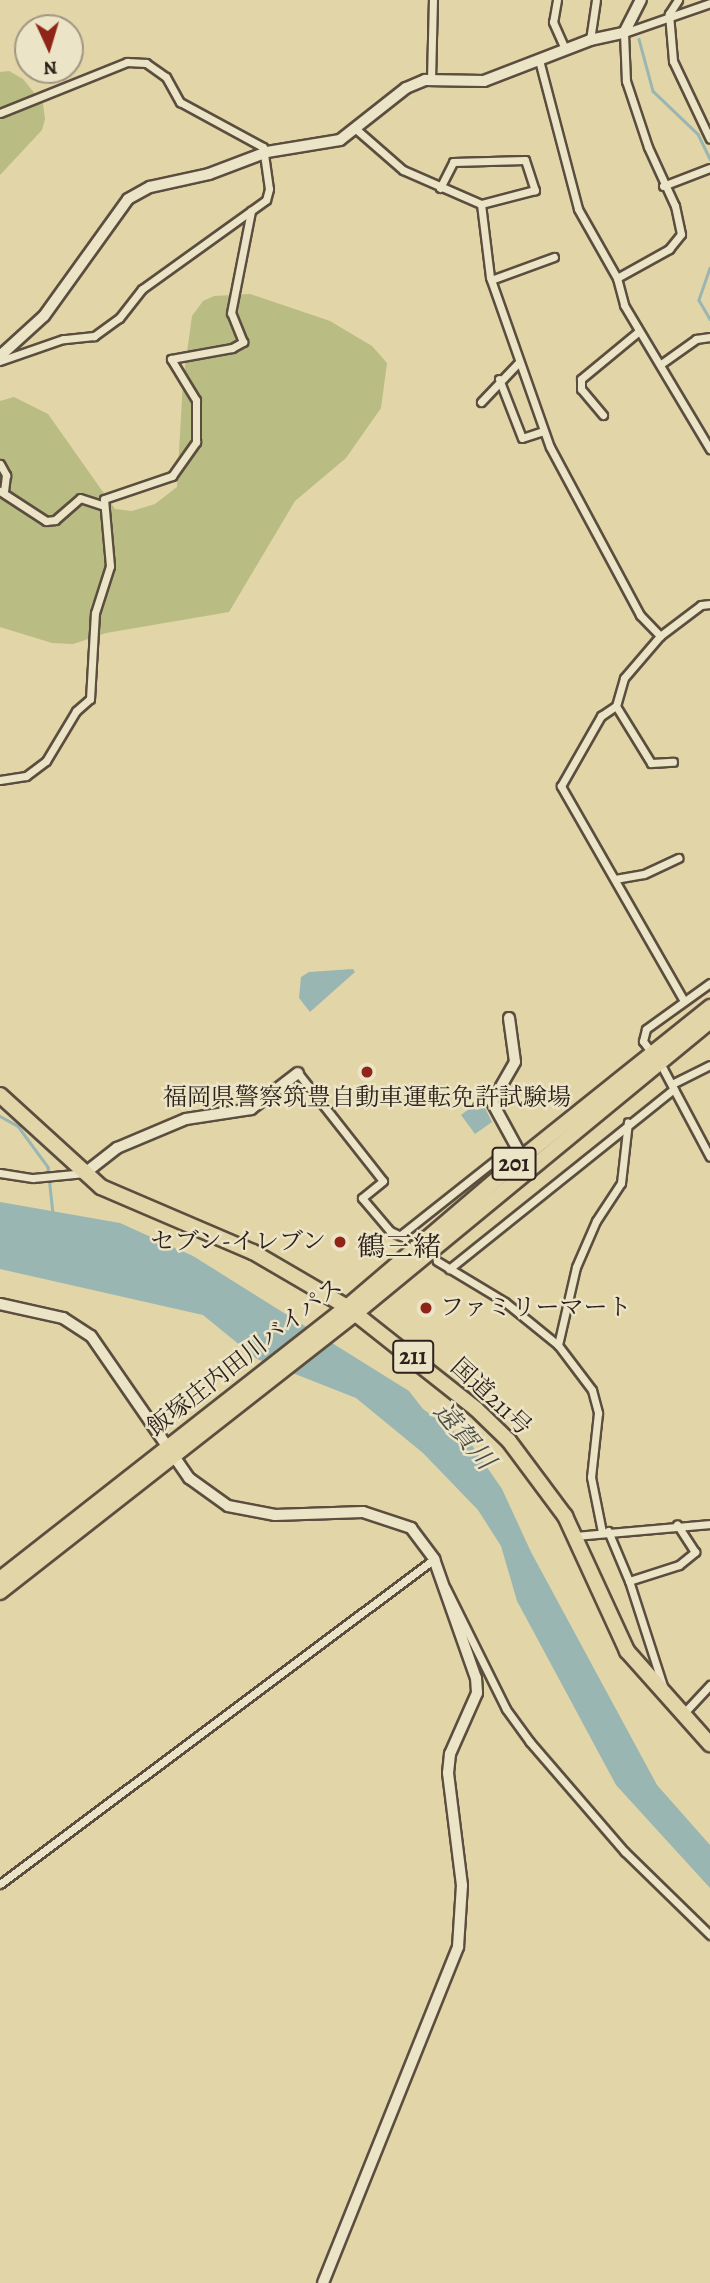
<!DOCTYPE html>
<html>
<head>
<meta charset="utf-8">
<style>
  body { margin:0 }
  #map { position:relative; width:710px; height:2283px; overflow:hidden; background:#e2d5a7; font-family:Alegreya,"Noto Serif JP",serif }
  div>[style] { position:absolute }
  [style*='--x'] { left:calc(var(--x)*1px); top:calc(var(--y)*1px); width:calc(var(--w)*1px); rotate:calc(var(--a)*1deg) }
  .green>* { inset:0; background:#b9bc83 }
  .water>* { inset:0; background:#99b6b3 }
  .stream>* { height:2.5px; margin:-1.25px; padding:0 1.25px; transform-origin:1.25px; border-radius:1.25px; background:#99b6b3 }
  .street-tunnel>* { height:7px; margin-top:-3.5px; transform-origin:0; background:repeating-linear-gradient(90deg,#beb18b 0 7px,transparent 0 10.5px) }
  .roads { filter:drop-shadow(2px 0 #5b4e3f) drop-shadow(-2px 0 #5b4e3f) drop-shadow(0 2px #5b4e3f) drop-shadow(0 -2px #5b4e3f) }
  .street>* { height:7px; margin:-3.5px; padding:0 3.5px; transform-origin:3.5px; border-radius:3.5px; background:#ece4c6 }
  .secondary>* { height:10px; margin:-5px; padding:0 5px; transform-origin:5px; border-radius:5px; background:#ece4c6 }
  .highway>* { height:14px; margin:-7px; padding:0 7px; transform-origin:7px; border-radius:7px; background:#e2d5a7 }
  .dots>* { width:19px; height:19px; translate:-50% -50%; box-sizing:border-box; border:4px solid #ece4c6; border-radius:50% }
  span { translate:-50% -50%; white-space:nowrap; text-align:center; line-height:1.15; -webkit-text-stroke:5px #ece4c6; paint-order:stroke }
  .shield-label span { padding:2px 5px; background:#ece4c6; border:2px solid; border-radius:5px; -webkit-text-stroke-width:0 }
  .shield-label { font-size:23px; color:#2e211c; font-weight:700 }
  .poi-label { font-size:24px; color:#2e211c }
  .right { translate:-100% -50%; text-align:right }
  .left { translate:0 -50%; text-align:left }
  .street-label { font-size:24px; color:#2e211c }
  .water-label { font-size:26px; color:#4e4e49; font-style:italic }
  .quarter-label { font-size:28px; color:#2e211c }
  .north { position:absolute; left:14px; top:14px; width:70px; height:70px; box-sizing:border-box; background:#ece4c6; border:2px solid #a09682; border-radius:50%; rotate:176deg; font-size:19px; font-weight:700; line-height:28px; text-align:center; color:#2e211c }
  .north::after { content:''; display:block; margin:auto; width:24px; height:32px; background:#8f2418; clip-path:polygon(50% 0,100% 100%,50% 72%,0 100%) }
</style>
</head>
<body>
<div id="map">
  <div class="green">
    <i style="clip-path:polygon(9px 71px,23px 79px,43px 104px,45px 119px,42px 130px,0 175px,0 72px)"></i>
    <i style="clip-path:polygon(250px 294px,330px 321px,372px 346px,387px 363px,381px 408px,346px 458px,295px 501px,229px 612px,106px 633px,73px 644px,52px 643px,0 627px,0 401px,14px 397px,48px 414px,115px 509px,132px 511px,155px 504px,177px 487px,183px 381px,192px 316px,203px 301px,214px 296px)"></i>
  </div>
  <div class="water">
    <i style="clip-path:polygon(353px 969px,355px 972px,310px 1012px,299px 998px,301px 977px,309px 972px)"></i>
    <i style="clip-path:polygon(481px 1100px,492px 1122px,475px 1134px,461px 1115px)"></i>
    <i style="clip-path:polygon(0 1202px,120px 1223px,193px 1256px,409px 1391px,423px 1409px,471px 1444px,502px 1489px,531px 1552px,657px 1785px,710px 1845px,710px 1888px,616px 1785px,517px 1601px,501px 1546px,478px 1510px,423px 1453px,356px 1398px,257px 1359px,203px 1315px,0 1269px)"></i>
  </div>
  <div class="stream">
    <i style="--x:639;--y:39;--w:54;--a:74.9"></i>
    <i style="--x:653;--y:91;--w:62;--a:43.7"></i>
    <i style="--x:698;--y:134;--w:28;--a:64"></i>
    <i style="--x:710;--y:268;--w:34;--a:109"></i>
    <i style="--x:699;--y:300;--w:22;--a:60"></i>
    <i style="--x:0;--y:1116;--w:21;--a:29"></i>
    <i style="--x:18;--y:1126;--w:51;--a:53.8"></i>
    <i style="--x:48;--y:1167;--w:47;--a:83.9"></i>
  </div>
  <div class="street-tunnel">
    <i style="--x:405;--y:1238;--w:39;--a:36"></i>
  </div>
  <div class="roads">
    <div class="street">
      <i style="--x:557;--y:0;--w:22;--a:100"></i>
      <i style="--x:553;--y:22;--w:30;--a:66"></i>
      <i style="--x:678;--y:0;--w:17;--a:123"></i>
      <i style="--x:669;--y:14;--w:47;--a:85.1"></i>
      <i style="--x:673;--y:61;--w:86;--a:64.6"></i>
      <i style="--x:590;--y:40;--w:40;--a:-81.5"></i>
      <i style="--x:539;--y:60;--w:154;--a:75.3"></i>
      <i style="--x:578;--y:209;--w:79;--a:60.5"></i>
      <i style="--x:617;--y:278;--w:28;--a:75"></i>
      <i style="--x:624;--y:305;--w:168;--a:59.2"></i>
      <i style="--x:431;--y:80;--w:80;--a:-88.6"></i>
      <i style="--x:0;--y:113;--w:137;--a:-21.9"></i>
      <i style="--x:127;--y:62;--w:19;--a:3"></i>
      <i style="--x:146;--y:63;--w:24;--a:35"></i>
      <i style="--x:166;--y:77;--w:29;--a:61"></i>
      <i style="--x:180;--y:102;--w:94;--a:28.5"></i>
      <i style="--x:263;--y:147;--w:42;--a:81.9"></i>
      <i style="--x:269;--y:189;--w:11;--a:105"></i>
      <i style="--x:266;--y:200;--w:153;--a:144.3"></i>
      <i style="--x:142;--y:289;--w:37;--a:128"></i>
      <i style="--x:119;--y:318;--w:31;--a:144"></i>
      <i style="--x:94;--y:336;--w:31;--a:174"></i>
      <i style="--x:63;--y:339;--w:67;--a:160.8"></i>
      <i style="--x:357;--y:130;--w:61;--a:41"></i>
      <i style="--x:403;--y:170;--w:85;--a:23.6"></i>
      <i style="--x:481;--y:204;--w:74;--a:83"></i>
      <i style="--x:490;--y:277;--w:180;--a:70.6"></i>
      <i style="--x:550;--y:447;--w:191;--a:61.8"></i>
      <i style="--x:640;--y:615;--w:29;--a:46"></i>
      <i style="--x:663;--y:186;--w:50;--a:-21"></i>
      <i style="--x:440;--y:188;--w:29;--a:-63"></i>
      <i style="--x:453;--y:162;--w:72;--a:-1.6"></i>
      <i style="--x:525;--y:160;--w:32;--a:72"></i>
      <i style="--x:535;--y:190;--w:56;--a:165.5"></i>
      <i style="--x:617;--y:278;--w:60;--a:-29.1"></i>
      <i style="--x:669;--y:249;--w:19;--a:-51"></i>
      <i style="--x:681;--y:234;--w:29;--a:-102"></i>
      <i style="--x:675;--y:206;--w:65;--a:-114.6"></i>
      <i style="--x:648;--y:147;--w:70;--a:-108.4"></i>
      <i style="--x:626;--y:81;--w:48;--a:-92.4"></i>
      <i style="--x:624;--y:33;--w:91;--a:-19.2"></i>
      <i style="--x:491;--y:280;--w:67;--a:-20.1"></i>
      <i style="--x:661;--y:364;--w:43;--a:-35.5"></i>
      <i style="--x:696;--y:339;--w:14;--a:-8"></i>
      <i style="--x:499;--y:379;--w:63;--a:68.7"></i>
      <i style="--x:522;--y:438;--w:22;--a:-18"></i>
      <i style="--x:481;--y:402;--w:55;--a:-46.5"></i>
      <i style="--x:603;--y:415;--w:34;--a:-130"></i>
      <i style="--x:581;--y:389;--w:10;--a:-90"></i>
      <i style="--x:581;--y:379;--w:75;--a:-39.6"></i>
      <i style="--x:0;--y:464;--w:13;--a:61"></i>
      <i style="--x:6;--y:475;--w:17;--a:97"></i>
      <i style="--x:0;--y:491;--w:55;--a:33.1"></i>
      <i style="--x:46;--y:521;--w:9;--a:-6"></i>
      <i style="--x:55;--y:520;--w:33;--a:-41"></i>
      <i style="--x:80;--y:498;--w:23;--a:18"></i>
      <i style="--x:616;--y:706;--w:67;--a:58.4"></i>
      <i style="--x:651;--y:763;--w:22;--a:-3"></i>
      <i style="--x:0;--y:780;--w:26;--a:-9"></i>
      <i style="--x:26;--y:776;--w:25;--a:-37"></i>
      <i style="--x:46;--y:761;--w:58;--a:-59"></i>
      <i style="--x:76;--y:711;--w:18;--a:-41"></i>
      <i style="--x:90;--y:699;--w:86;--a:-86.7"></i>
      <i style="--x:95;--y:613;--w:49;--a:-72.3"></i>
      <i style="--x:110;--y:566;--w:67;--a:-95.1"></i>
      <i style="--x:104;--y:499;--w:72;--a:-18.7"></i>
      <i style="--x:172;--y:476;--w:42;--a:-54.8"></i>
      <i style="--x:196;--y:442;--w:42;--a:-90"></i>
      <i style="--x:196;--y:400;--w:48;--a:-121.4"></i>
      <i style="--x:171;--y:359;--w:62;--a:-10.2"></i>
      <i style="--x:232;--y:348;--w:13;--a:-29"></i>
      <i style="--x:243;--y:342;--w:31;--a:-112"></i>
      <i style="--x:231;--y:313;--w:104;--a:-78.9"></i>
      <i style="--x:615;--y:879;--w:29;--a:-10"></i>
      <i style="--x:644;--y:874;--w:38;--a:-25"></i>
      <i style="--x:684;--y:1001;--w:248;--a:-119.8"></i>
      <i style="--x:561;--y:786;--w:81;--a:-60.3"></i>
      <i style="--x:601;--y:716;--w:18;--a:-34"></i>
      <i style="--x:616;--y:706;--w:29;--a:-74"></i>
      <i style="--x:624;--y:678;--w:55;--a:-49.4"></i>
      <i style="--x:660;--y:636;--w:51;--a:-37.1"></i>
      <i style="--x:701;--y:605;--w:9;--a:-6"></i>
      <i style="--x:652;--y:1053;--w:15;--a:-127"></i>
      <i style="--x:643;--y:1041;--w:12;--a:-76"></i>
      <i style="--x:646;--y:1029;--w:79;--a:-35.7"></i>
      <i style="--x:660;--y:1063;--w:106;--a:62"></i>
      <i style="--x:298;--y:1073;--w:137;--a:51.8"></i>
      <i style="--x:383;--y:1181;--w:27;--a:141"></i>
      <i style="--x:362;--y:1198;--w:43;--a:49.7"></i>
      <i style="--x:390;--y:1231;--w:17;--a:25"></i>
      <i style="--x:674;--y:1083;--w:40;--a:-26.6"></i>
      <i style="--x:0;--y:1173;--w:33;--a:9"></i>
      <i style="--x:33;--y:1178;--w:52;--a:-5.5"></i>
      <i style="--x:402;--y:1234;--w:122;--a:-38.4"></i>
      <i style="--x:498;--y:1158;--w:6;--a:-9"></i>
      <i style="--x:504;--y:1157;--w:12;--a:42"></i>
      <i style="--x:437;--y:1261;--w:79;--a:31.1"></i>
      <i style="--x:505;--y:1302;--w:68;--a:39.1"></i>
      <i style="--x:558;--y:1345;--w:56;--a:52.9"></i>
      <i style="--x:592;--y:1390;--w:24;--a:75"></i>
      <i style="--x:598;--y:1413;--w:64;--a:96.2"></i>
      <i style="--x:591;--y:1477;--w:56;--a:78.7"></i>
      <i style="--x:449;--y:1269;--w:288;--a:-38.7"></i>
      <i style="--x:558;--y:1345;--w:80;--a:-77"></i>
      <i style="--x:576;--y:1267;--w:50;--a:-66.5"></i>
      <i style="--x:596;--y:1221;--w:45;--a:-56.7"></i>
      <i style="--x:621;--y:1183;--w:61;--a:-83.5"></i>
      <i style="--x:608;--y:1531;--w:54;--a:67.2"></i>
      <i style="--x:575;--y:1536;--w:136;--a:-5.1"></i>
      <i style="--x:446;--y:1588;--w:135;--a:63.6"></i>
      <i style="--x:506;--y:1709;--w:41;--a:54"></i>
      <i style="--x:530;--y:1742;--w:145;--a:49.2"></i>
      <i style="--x:625;--y:1852;--w:119;--a:44.3"></i>
      <i style="--x:663;--y:1686;--w:110;--a:-107.9"></i>
      <i style="--x:629;--y:1581;--w:52;--a:-17.7"></i>
      <i style="--x:679;--y:1565;--w:21;--a:-39"></i>
      <i style="--x:695;--y:1552;--w:33;--a:-123"></i>
      <i style="--x:683;--y:1714;--w:40;--a:-47"></i>
      <i style="--x:0;--y:1884;--w:542;--a:-36.83"></i>
    </div>
    <div class="secondary">
      <i style="--x:0;--y:356;--w:59;--a:-42.3"></i>
      <i style="--x:44;--y:316;--w:144;--a:-54.3"></i>
      <i style="--x:128;--y:199;--w:25;--a:-29"></i>
      <i style="--x:150;--y:187;--w:60;--a:-12.4"></i>
      <i style="--x:209;--y:174;--w:62;--a:-20.8"></i>
      <i style="--x:267;--y:152;--w:74;--a:-9.3"></i>
      <i style="--x:340;--y:140;--w:84;--a:-38.2"></i>
      <i style="--x:406;--y:88;--w:21;--a:-23"></i>
      <i style="--x:425;--y:80;--w:59;--a:1"></i>
      <i style="--x:484;--y:81;--w:114;--a:-21.1"></i>
      <i style="--x:590;--y:40;--w:35;--a:-12"></i>
      <i style="--x:624;--y:33;--w:37;--a:-63"></i>
      <i style="--x:509;--y:1018;--w:44;--a:82.2"></i>
      <i style="--x:515;--y:1062;--w:46;--a:119.9"></i>
      <i style="--x:492;--y:1102;--w:63;--a:61.4"></i>
      <i style="--x:85;--y:1173;--w:41;--a:-38"></i>
      <i style="--x:117;--y:1148;--w:75;--a:-22.8"></i>
      <i style="--x:186;--y:1119;--w:66;--a:-8.7"></i>
      <i style="--x:251;--y:1109;--w:59;--a:-37.5"></i>
      <i style="--x:0;--y:1304;--w:65;--a:12.5"></i>
      <i style="--x:63;--y:1318;--w:33;--a:33"></i>
      <i style="--x:91;--y:1336;--w:173;--a:55.4"></i>
      <i style="--x:189;--y:1478;--w:48;--a:35.7"></i>
      <i style="--x:228;--y:1506;--w:48;--a:10.8"></i>
      <i style="--x:275;--y:1515;--w:88;--a:-2"></i>
      <i style="--x:363;--y:1512;--w:51;--a:18.4"></i>
      <i style="--x:411;--y:1528;--w:39;--a:53"></i>
      <i style="--x:434;--y:1559;--w:126;--a:70.6"></i>
      <i style="--x:476;--y:1678;--w:15;--a:86"></i>
      <i style="--x:477;--y:1693;--w:67;--a:113.9"></i>
      <i style="--x:450;--y:1754;--w:19;--a:96"></i>
      <i style="--x:448;--y:1773;--w:113;--a:82.9"></i>
      <i style="--x:462;--y:1885;--w:62;--a:93.7"></i>
      <i style="--x:458;--y:1947;--w:362;--a:111.9"></i>
    </div>
    <div class="highway">
      <i style="--x:0;--y:1095;--w:137;--a:42.3"></i>
      <i style="--x:101;--y:1187;--w:165;--a:23.2"></i>
      <i style="--x:253;--y:1252;--w:109;--a:30.3"></i>
      <i style="--x:347;--y:1307;--w:164;--a:38.3"></i>
      <i style="--x:476;--y:1409;--w:46;--a:44.1"></i>
      <i style="--x:509;--y:1441;--w:94;--a:53.3"></i>
      <i style="--x:565;--y:1516;--w:149;--a:65.3"></i>
      <i style="--x:627;--y:1651;--w:125;--a:48.3"></i>
      <i style="--x:0;--y:1579;--w:441;--a:-38.1"></i>
      <i style="--x:347;--y:1307;--w:218;--a:-40.5"></i>
      <i style="--x:513;--y:1165;--w:253;--a:-38.7"></i>
      <i style="--x:0;--y:1592;--w:452;--a:-38.1"></i>
      <i style="--x:356;--y:1313;--w:459;--a:-39.5"></i>
    </div>
  </div>
  <div class="dots">
    <i style="left:367px;top:1072px;background:#8f2418"></i>
    <i style="left:340px;top:1242px;background:#8f2418"></i>
    <i style="left:426px;top:1308px;background:#8f2418"></i>
  </div>
  <div class="shield-label">
    <span style="left:514px;top:1164px">201</span>
    <span style="left:413px;top:1357px">211</span>
  </div>
  <div class="poi-label">
    <span style="left:367px;top:1098px">福岡県警察筑豊自動車運転免許試験場</span>
    <span class="right" style="left:326px;top:1242px">セブン-イレブン</span>
    <span class="left" style="left:440px;top:1308px">ファミリーマート</span>
  </div>
  <div class="street-label">
    <span style="left:245px;top:1357px;rotate:-38deg">飯塚庄内田川バイパス</span>
    <span style="left:491px;top:1397px;rotate:43deg">国道211号</span>
  </div>
  <div class="water-label">
    <span style="left:464px;top:1436px;rotate:50deg">遠賀川</span>
  </div>
  <div class="quarter-label">
    <span style="left:399px;top:1247px">鶴三緒</span>
  </div>
  <div class="north">N</div>
</div>
</body>
</html>
